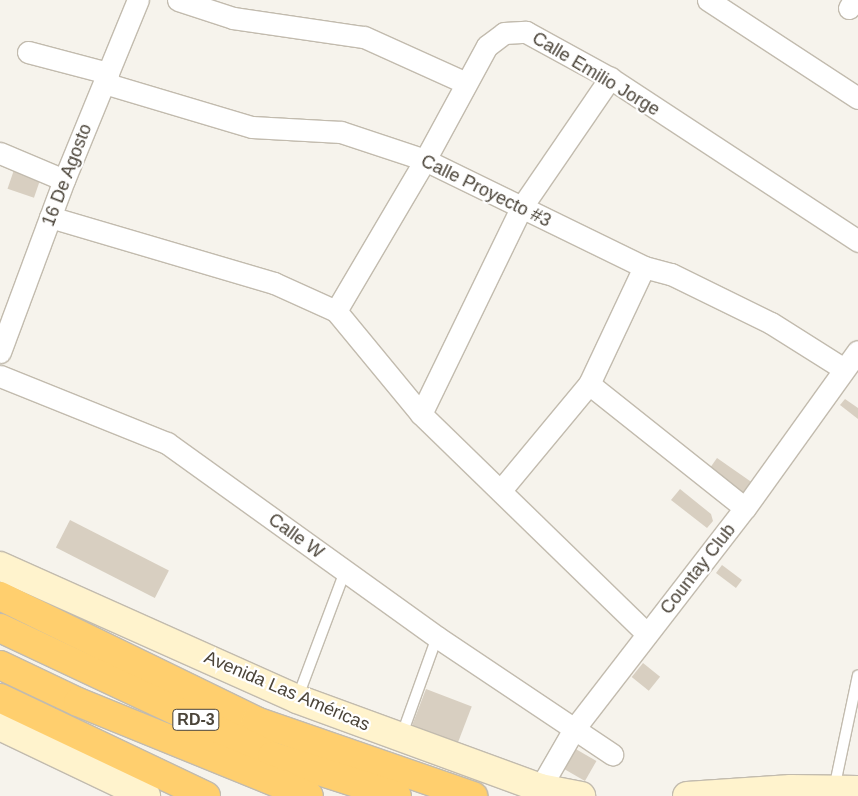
<!DOCTYPE html>
<html>
<head>
<meta charset="utf-8">
<style>
  body { margin:0 }
  #map { position:relative; width:858px; height:796px; overflow:hidden; background:#f6f3ec; font-family:Arial,sans-serif }
  div>[style] { position:absolute }
  [style*='--x'] { left:calc(var(--x)*1px); top:calc(var(--y)*1px); width:calc(var(--w)*1px); rotate:calc(var(--a)*1deg) }
  .building>* { inset:0; background:#d8cfc1; transform-origin:0 0 }
  .roads { filter:drop-shadow(1px 0 #c2bbae) drop-shadow(-1px 0 #c2bbae) drop-shadow(0 1px #c2bbae) drop-shadow(0 -1px #c2bbae) }
  .lane>* { height:10px; margin:-5px; padding:0 5px; transform-origin:5px; border-radius:5px; background:#fff }
  .street>* { height:21px; margin:-10.5px; padding:0 10.5px; transform-origin:10.5px; border-radius:10.5px; background:#fff }
  .secondary>* { height:28px; margin:-14px; padding:0 14px; transform-origin:14px; border-radius:14px; background:#fff3cd }
  .highway>* { height:28px; margin:-14px; padding:0 14px; transform-origin:14px; border-radius:14px; background:#ffcf6e }
  span { translate:-50% -50%; white-space:nowrap; text-align:center; line-height:1.15; -webkit-text-stroke:4.5px #fff; paint-order:stroke }
  .shield-label span { padding:1px 4px; background:#fff; border:1px solid; border-radius:4px; -webkit-text-stroke-width:0 }
  .shield-label { font-size:16px; color:#4b4439; font-weight:700 }
  .street-label { font-size:18px; color:#4b4439 }
</style>
</head>
<body>
<div id="map">
  <div class="building">
    <i style="left:15px;top:167px;width:28px;height:23px;rotate:19deg"></i>
    <i style="clip-path:polygon(845px 399px,858px 408px,858px 419px,840px 405px)"></i>
    <i style="left:717px;top:458px;width:42px;height:15px;rotate:35deg"></i>
    <i style="clip-path:polygon(680px 489px,711px 514px,713px 521px,707px 528px,671px 500px)"></i>
    <i style="left:70px;top:520px;width:111px;height:31px;rotate:27deg"></i>
    <i style="left:722px;top:565px;width:25px;height:10px;rotate:37deg"></i>
    <i style="left:643px;top:663px;width:22px;height:18px;rotate:39deg"></i>
    <i style="left:426px;top:689px;width:49px;height:46px;rotate:21deg"></i>
    <i style="left:567px;top:744px;width:34px;height:23px;rotate:30deg"></i>
  </div>
  <div class="roads">
    <div class="lane">
      <i style="--x:297;--y:699;--w:137;--a:-69.4"></i>
      <i style="--x:401;--y:737;--w:106;--a:-70.2"></i>
      <i style="--x:834;--y:789;--w:116;--a:-78.1"></i>
    </div>
    <div class="street">
      <i style="--x:178;--y:0;--w:58;--a:18.1"></i>
      <i style="--x:233;--y:18;--w:132;--a:8.3"></i>
      <i style="--x:364;--y:37;--w:112;--a:24.3"></i>
      <i style="--x:708;--y:0;--w:179;--a:33.2"></i>
      <i style="--x:849;--y:8;--w:9;--a:-58"></i>
      <i style="--x:28;--y:52;--w:83;--a:14.7"></i>
      <i style="--x:104;--y:83;--w:154;--a:16.6"></i>
      <i style="--x:252;--y:127;--w:89;--a:3.2"></i>
      <i style="--x:341;--y:132;--w:89;--a:18.4"></i>
      <i style="--x:425;--y:160;--w:244;--a:26"></i>
      <i style="--x:644;--y:267;--w:28;--a:15"></i>
      <i style="--x:671;--y:274;--w:111;--a:26.1"></i>
      <i style="--x:771;--y:323;--w:86;--a:32.2"></i>
      <i style="--x:0;--y:153;--w:69;--a:22.9"></i>
      <i style="--x:50;--y:217;--w:234;--a:16.4"></i>
      <i style="--x:274;--y:283;--w:68;--a:24.3"></i>
      <i style="--x:336;--y:311;--w:134;--a:50.5"></i>
      <i style="--x:421;--y:414;--w:315;--a:44.2"></i>
      <i style="--x:336;--y:311;--w:175;--a:-59.5"></i>
      <i style="--x:425;--y:160;--w:130;--a:-61.5"></i>
      <i style="--x:487;--y:46;--w:21;--a:-37"></i>
      <i style="--x:504;--y:33;--w:22;--a:-3"></i>
      <i style="--x:526;--y:32;--w:96;--a:28.7"></i>
      <i style="--x:610;--y:78;--w:297;--a:33.3"></i>
      <i style="--x:0;--y:352;--w:184;--a:-69.6"></i>
      <i style="--x:64;--y:180;--w:195;--a:-67.7"></i>
      <i style="--x:0;--y:376;--w:180;--a:21.9"></i>
      <i style="--x:167;--y:443;--w:332;--a:35.7"></i>
      <i style="--x:437;--y:637;--w:211;--a:33.8"></i>
      <i style="--x:589;--y:384;--w:129;--a:-64.8"></i>
      <i style="--x:421;--y:414;--w:229;--a:-64.1"></i>
      <i style="--x:521;--y:208;--w:158;--a:-55.6"></i>
      <i style="--x:501;--y:490;--w:138;--a:-50.3"></i>
      <i style="--x:589;--y:384;--w:199;--a:38.5"></i>
      <i style="--x:540;--y:788;--w:68;--a:-60"></i>
      <i style="--x:574;--y:729;--w:279;--a:-52.3"></i>
      <i style="--x:745;--y:508;--w:193;--a:-54.3"></i>
    </div>
    <div class="secondary">
      <i style="--x:0;--y:566;--w:325;--a:24.1"></i>
      <i style="--x:297;--y:699;--w:259;--a:20.1"></i>
      <i style="--x:540;--y:788;--w:42;--a:11"></i>
      <i style="--x:0;--y:726;--w:162;--a:25.6"></i>
      <i style="--x:687;--y:796;--w:104;--a:-3.9"></i>
      <i style="--x:791;--y:789;--w:67;--a:0.9"></i>
    </div>
    <div class="highway">
      <i style="--x:0;--y:596;--w:285;--a:26"></i>
      <i style="--x:256;--y:721;--w:230;--a:19.1"></i>
      <i style="--x:0;--y:628;--w:301;--a:25.2"></i>
      <i style="--x:272;--y:756;--w:131;--a:17.7"></i>
      <i style="--x:0;--y:665;--w:86;--a:25.4"></i>
      <i style="--x:78;--y:702;--w:249;--a:22.1"></i>
      <i style="--x:0;--y:698;--w:228;--a:25.4"></i>
    </div>
  </div>
  <div class="shield-label">
    <span style="left:196px;top:720px">RD-3</span>
  </div>
  <div class="street-label">
    <span style="left:596px;top:74px;rotate:31deg">Calle Emilio Jorge</span>
    <span style="left:67px;top:175px;rotate:-69deg">16 De Agosto</span>
    <span style="left:486px;top:191px;rotate:26deg">Calle Proyecto #3</span>
    <span style="left:296px;top:536px;rotate:36deg">Calle W</span>
    <span style="left:698px;top:569px;rotate:-52deg">Countay Club</span>
    <span style="left:287px;top:691px;rotate:23deg">Avenida Las Américas</span>
  </div>
</div>
</body>
</html>
